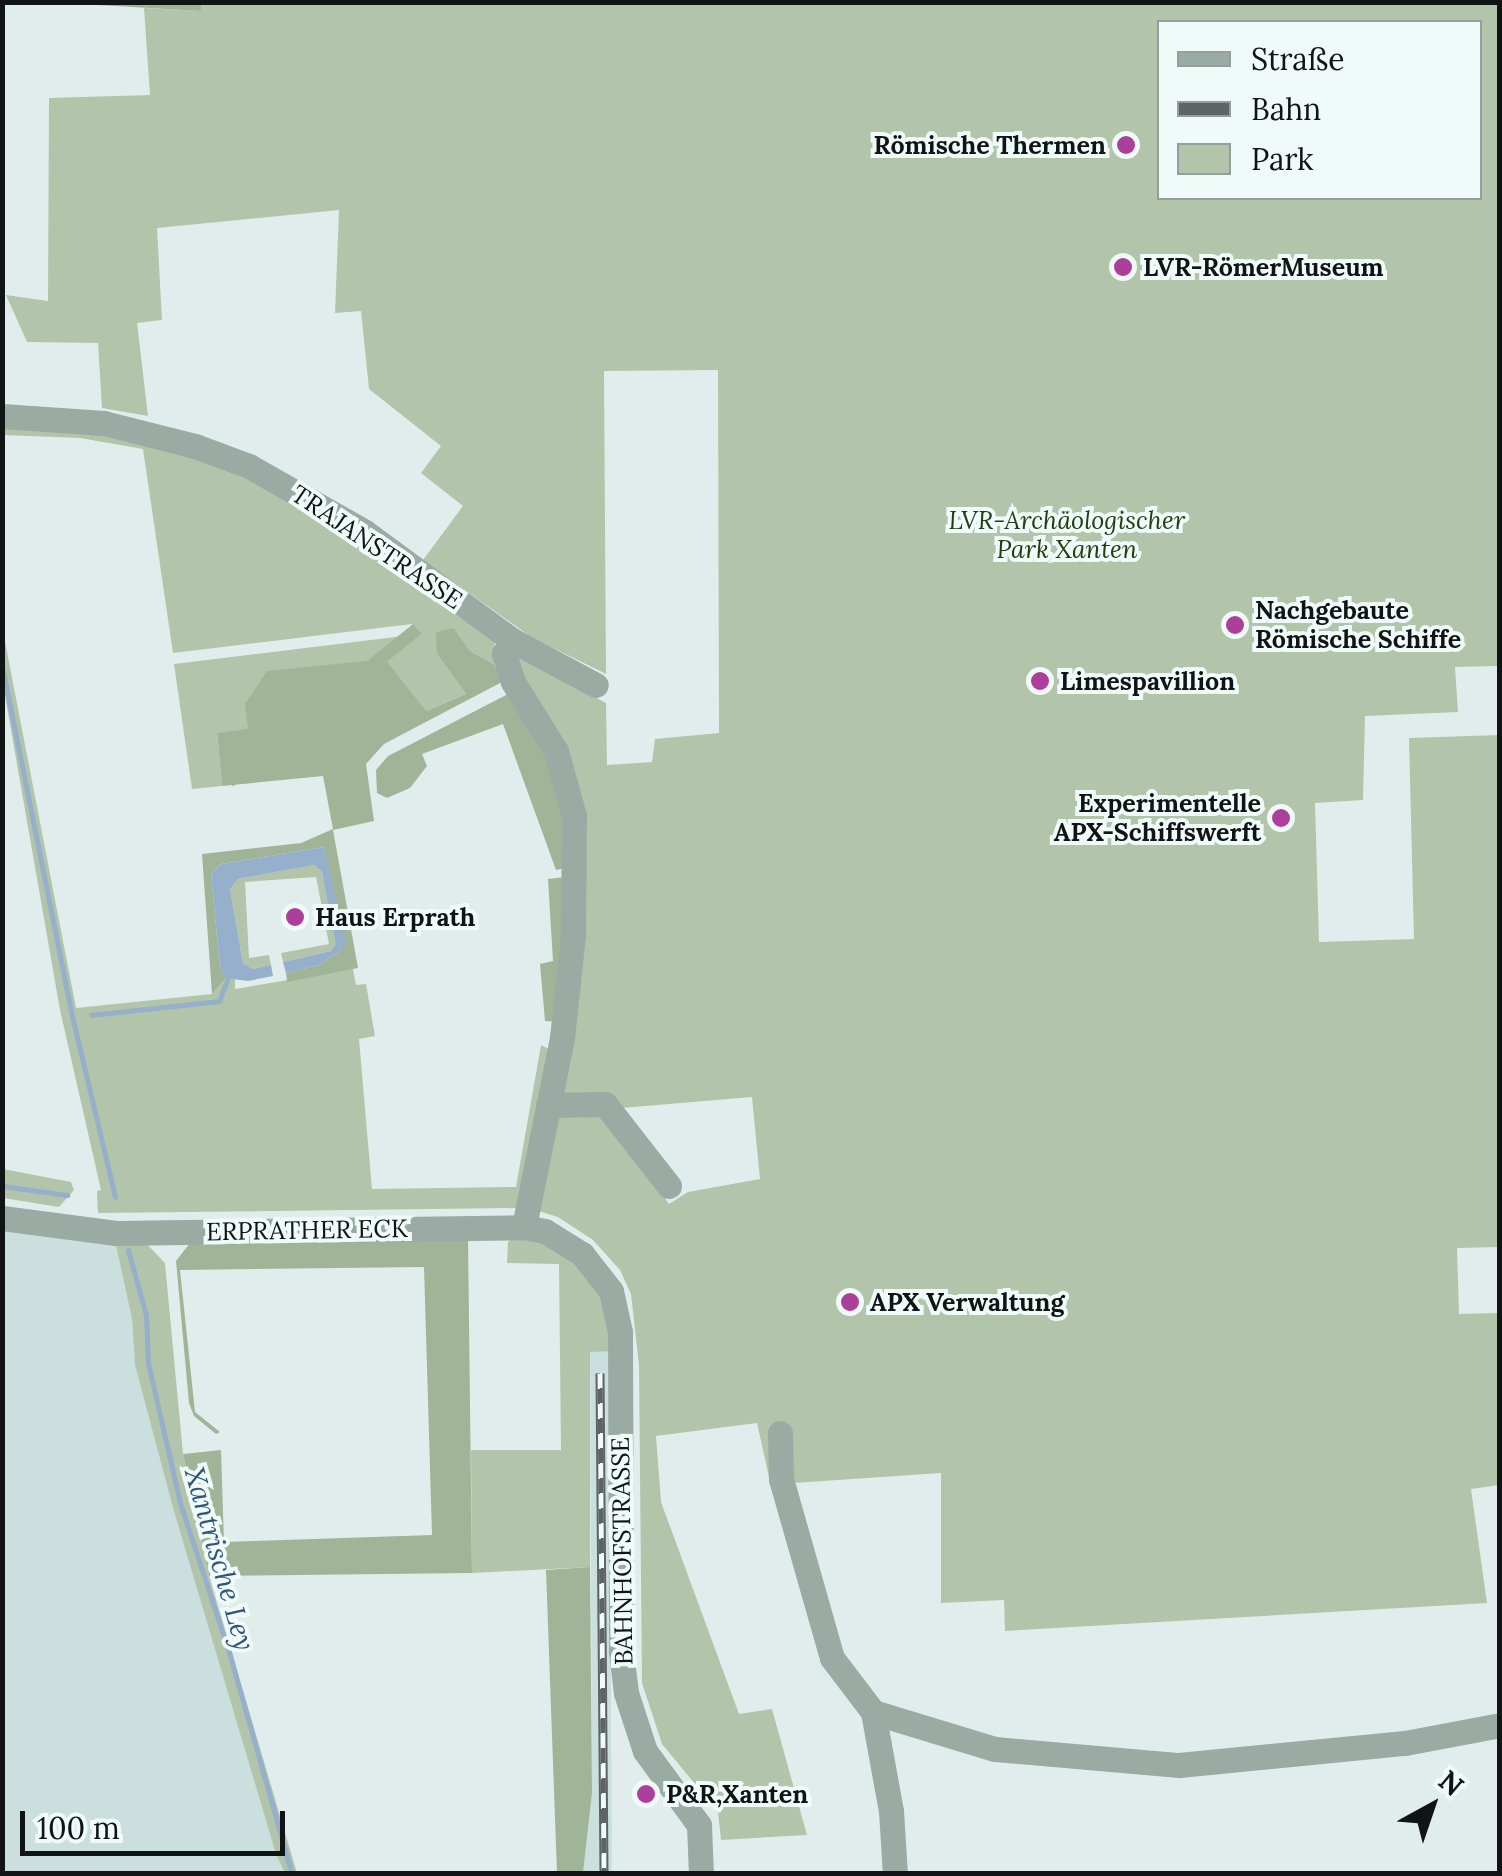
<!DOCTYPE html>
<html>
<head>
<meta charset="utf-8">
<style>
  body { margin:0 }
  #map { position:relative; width:1502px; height:1876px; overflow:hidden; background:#e1edec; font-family:Lora,serif }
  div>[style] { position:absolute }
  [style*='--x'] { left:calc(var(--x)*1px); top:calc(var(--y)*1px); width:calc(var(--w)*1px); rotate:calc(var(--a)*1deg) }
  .built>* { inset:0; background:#cbdfde }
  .green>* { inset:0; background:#b2c5aa }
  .forest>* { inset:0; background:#a0b597; transform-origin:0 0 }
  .water>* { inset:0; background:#96afcb }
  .stream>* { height:5px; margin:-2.5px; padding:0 2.5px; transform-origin:2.5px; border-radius:2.5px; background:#96afcb }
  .minor>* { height:25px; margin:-12.5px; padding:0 12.5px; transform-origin:12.5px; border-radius:12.5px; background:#9aaba3 }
  .rail>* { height:9px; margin-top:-4.5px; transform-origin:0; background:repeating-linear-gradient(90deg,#effaf9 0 15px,#5d6463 0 30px); box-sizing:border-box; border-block:2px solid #5d6463 }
  .dots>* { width:28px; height:28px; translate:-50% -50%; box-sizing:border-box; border:5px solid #effaf9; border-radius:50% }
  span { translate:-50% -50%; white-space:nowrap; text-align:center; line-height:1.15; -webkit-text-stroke:8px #effaf9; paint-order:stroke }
  .poi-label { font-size:25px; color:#101414; font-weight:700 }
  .right { translate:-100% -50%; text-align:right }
  .left { translate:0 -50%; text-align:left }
  .park-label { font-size:25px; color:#203e11; font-style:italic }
  .street-label { font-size:25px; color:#101414 }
  .water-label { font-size:28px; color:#2e557c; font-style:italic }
  .frame { position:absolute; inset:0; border:5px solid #101414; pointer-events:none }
  .legend { position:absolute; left:1157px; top:20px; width:325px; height:180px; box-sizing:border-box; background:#effaf9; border:2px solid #969e9d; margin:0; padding:12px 18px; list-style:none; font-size:30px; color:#101414 }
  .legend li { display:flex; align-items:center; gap:20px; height:50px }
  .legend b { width:50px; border:2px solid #969e9d }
  .north { position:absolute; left:1382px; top:1756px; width:100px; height:100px; -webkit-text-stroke:8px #effaf9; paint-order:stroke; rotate:40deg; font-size:28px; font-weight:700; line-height:40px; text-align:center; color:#101414 }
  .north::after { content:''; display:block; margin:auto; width:35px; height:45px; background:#101414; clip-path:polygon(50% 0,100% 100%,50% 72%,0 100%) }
  .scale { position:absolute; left:20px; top:1811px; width:265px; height:45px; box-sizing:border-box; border:5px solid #101414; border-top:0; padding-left:12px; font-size:30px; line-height:35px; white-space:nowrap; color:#101414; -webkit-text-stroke:8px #effaf9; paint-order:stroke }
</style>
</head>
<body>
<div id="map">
  <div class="built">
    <i style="clip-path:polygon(3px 1226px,115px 1241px,132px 1319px,135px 1365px,173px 1508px,285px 1873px,3px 1874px)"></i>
    <i style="clip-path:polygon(590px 1351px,609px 1351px,612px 1873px,583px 1874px,592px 1793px)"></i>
  </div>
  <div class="green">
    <i style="clip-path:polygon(evenodd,202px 2px,1499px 3px,1499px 666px,1455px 667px,1458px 712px,1365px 716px,1363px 800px,1315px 803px,1319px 942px,1414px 939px,1409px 738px,1499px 735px,1499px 1247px,1457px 1248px,1459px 1314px,1499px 1313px,1499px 1485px,1471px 1489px,1487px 1603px,1005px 1631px,1004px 1600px,941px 1603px,941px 1473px,794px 1483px,773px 1495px,757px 1423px,656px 1436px,661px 1502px,739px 1714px,772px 1709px,807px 1835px,721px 1840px,718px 1812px,662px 1744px,642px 1683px,639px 1365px,631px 1294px,620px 1270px,593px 1240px,558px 1217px,532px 1209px,554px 1110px,602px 1108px,669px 1204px,688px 1192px,760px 1179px,752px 1097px,622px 1108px,561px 1097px,583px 902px,513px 660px,519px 656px,606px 703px,607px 765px,652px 762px,655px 739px,719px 733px,718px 370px,604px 371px,606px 674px,531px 637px,423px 560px,463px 506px,421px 473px,441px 446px,369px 389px,361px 311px,335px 313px,339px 210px,157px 228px,162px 320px,137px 323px,148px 416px,102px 408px,98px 343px,27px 342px,6px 295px,48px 301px,49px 98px,150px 95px,144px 8px,201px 11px,202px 2px,1160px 22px,1480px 22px,1480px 198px,1160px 198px,1160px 22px)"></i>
    <i style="clip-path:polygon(3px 425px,160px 441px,290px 492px,495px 636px,494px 664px,470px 651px,454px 628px,437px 654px,466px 694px,426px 711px,217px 734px,222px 786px,192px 789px,174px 664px,420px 634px,412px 624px,173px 653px,143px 449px,80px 438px,3px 435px)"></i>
    <i style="clip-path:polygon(2px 626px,76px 1008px,212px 994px,226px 978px,235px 979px,235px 989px,353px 969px,356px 985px,366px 984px,375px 1036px,359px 1039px,372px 1189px,516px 1187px,541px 1045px,552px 1051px,520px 1208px,98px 1213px,97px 1191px,101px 1190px,60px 1010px,3px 684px)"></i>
    <i style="clip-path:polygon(314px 865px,322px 872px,337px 944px,331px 951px,283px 962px,281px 953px,329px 944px,316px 877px,245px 882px,249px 958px,269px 955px,271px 965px,253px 969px,243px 963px,230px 889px,238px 879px)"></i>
    <i style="clip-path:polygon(3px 1169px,71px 1182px,74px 1190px,59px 1207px,3px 1198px)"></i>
    <i style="clip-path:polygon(520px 1234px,570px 1253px,608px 1302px,614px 1351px,590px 1352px,590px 1567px,472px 1573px,471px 1450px,561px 1450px,559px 1264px,507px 1263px,508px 1242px)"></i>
    <i style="clip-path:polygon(115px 1241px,144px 1241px,165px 1263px,183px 1454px,209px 1576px,297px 1873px,285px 1873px,276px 1854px,173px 1508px,135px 1365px,132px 1319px)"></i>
  </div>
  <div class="forest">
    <i style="clip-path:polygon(62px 3px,202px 3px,201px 11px)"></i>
    <i style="left:413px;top:624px;width:13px;height:242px;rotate:51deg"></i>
    <i style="clip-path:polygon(454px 628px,470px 651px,494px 664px,502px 682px,384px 744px,366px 764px,374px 821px,333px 830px,358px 968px,287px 982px,286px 973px,319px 965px,342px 950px,324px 847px,221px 864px,211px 874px,220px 967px,226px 978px,212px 994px,202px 854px,301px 843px,333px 829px,323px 776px,222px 786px,217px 733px,248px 729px,245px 704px,267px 671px,385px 659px,426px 711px,466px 694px,437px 654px,436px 632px)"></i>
    <i style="clip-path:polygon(510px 693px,544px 744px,565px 806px,565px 868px,556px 870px,503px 724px,422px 754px,427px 766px,410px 788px,387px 798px,377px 793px,376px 770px,388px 756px)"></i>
    <i style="clip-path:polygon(566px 877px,559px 1022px,545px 1021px,540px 964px,553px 961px,548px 879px)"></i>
    <i style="clip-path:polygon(468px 1236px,472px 1573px,209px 1576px,183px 1454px,221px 1450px,224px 1542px,432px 1535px,424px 1267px,180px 1270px,195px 1412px,220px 1432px,216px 1434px,194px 1416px,189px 1403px,176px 1261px,193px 1239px)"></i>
    <i style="clip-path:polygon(590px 1567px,592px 1793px,583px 1873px,557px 1873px,546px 1570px)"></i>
  </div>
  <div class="water">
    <i style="clip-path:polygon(324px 847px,346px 941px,342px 950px,319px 965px,286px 973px,283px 962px,331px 951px,336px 944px,322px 872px,314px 865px,238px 879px,230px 889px,243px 963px,253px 969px,271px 965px,273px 976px,248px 981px,226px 978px,220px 967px,211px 874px,221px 864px)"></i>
  </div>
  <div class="stream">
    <i style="--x:2;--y:666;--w:357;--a:78.7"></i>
    <i style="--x:72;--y:1016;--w:186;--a:76.6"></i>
    <i style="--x:91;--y:1015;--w:129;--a:-6.2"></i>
    <i style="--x:219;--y:1001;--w:31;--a:-69"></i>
    <i style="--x:2;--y:1186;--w:66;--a:7.9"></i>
    <i style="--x:128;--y:1250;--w:67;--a:74.5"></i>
    <i style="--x:146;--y:1315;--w:48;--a:87.6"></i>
    <i style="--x:148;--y:1363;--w:144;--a:77.1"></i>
    <i style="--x:180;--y:1503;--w:157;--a:71.8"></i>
    <i style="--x:229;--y:1652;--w:231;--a:74.2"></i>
  </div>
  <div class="minor">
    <i style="--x:2;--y:416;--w:102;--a:3.9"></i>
    <i style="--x:104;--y:423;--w:94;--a:14.2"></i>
    <i style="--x:195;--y:446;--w:58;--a:20.3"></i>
    <i style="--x:249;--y:466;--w:133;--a:29.6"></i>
    <i style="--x:365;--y:532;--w:182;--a:36.3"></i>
    <i style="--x:512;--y:640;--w:95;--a:28.2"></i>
    <i style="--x:512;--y:640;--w:16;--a:120"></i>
    <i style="--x:504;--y:654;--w:29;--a:72"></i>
    <i style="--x:513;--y:682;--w:81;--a:58.1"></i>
    <i style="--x:556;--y:751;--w:67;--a:74.5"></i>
    <i style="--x:574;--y:816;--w:119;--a:90.5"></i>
    <i style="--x:573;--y:935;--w:104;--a:96.1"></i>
    <i style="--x:562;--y:1038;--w:193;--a:101.4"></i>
    <i style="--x:548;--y:1105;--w:57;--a:-1"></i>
    <i style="--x:605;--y:1104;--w:104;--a:52"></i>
    <i style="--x:2;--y:1218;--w:115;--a:7.5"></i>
    <i style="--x:116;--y:1233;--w:408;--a:-0.8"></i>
    <i style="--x:524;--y:1227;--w:21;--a:11"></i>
    <i style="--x:545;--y:1231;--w:44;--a:31.9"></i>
    <i style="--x:582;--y:1254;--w:47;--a:51.9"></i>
    <i style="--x:611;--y:1291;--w:42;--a:77.6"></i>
    <i style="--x:620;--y:1332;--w:319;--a:89.8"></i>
    <i style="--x:621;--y:1651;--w:42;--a:83.2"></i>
    <i style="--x:626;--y:1693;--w:61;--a:71.9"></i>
    <i style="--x:645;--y:1751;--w:92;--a:53.9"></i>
    <i style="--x:699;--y:1825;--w:49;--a:87.7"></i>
    <i style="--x:780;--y:1433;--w:46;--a:88.8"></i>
    <i style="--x:781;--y:1479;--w:186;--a:74.1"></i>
    <i style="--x:832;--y:1658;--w:68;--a:52.8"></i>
    <i style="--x:873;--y:1712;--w:127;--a:16.9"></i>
    <i style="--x:995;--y:1749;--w:185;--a:5"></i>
    <i style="--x:1179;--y:1765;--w:227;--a:-5.6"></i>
    <i style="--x:1405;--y:1743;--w:97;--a:-10.7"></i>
    <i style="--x:873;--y:1712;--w:101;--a:79.7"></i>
    <i style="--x:891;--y:1811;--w:63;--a:86.4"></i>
  </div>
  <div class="rail">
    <i style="--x:600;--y:1373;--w:501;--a:89.54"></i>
  </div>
  <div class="dots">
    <i style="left:1126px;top:145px;background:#ae3e9b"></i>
    <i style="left:1123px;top:267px;background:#ae3e9b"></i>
    <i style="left:1235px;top:625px;background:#ae3e9b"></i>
    <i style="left:1040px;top:681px;background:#ae3e9b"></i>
    <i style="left:1281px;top:818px;background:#ae3e9b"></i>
    <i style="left:295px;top:917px;background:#ae3e9b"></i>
    <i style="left:850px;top:1302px;background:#ae3e9b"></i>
    <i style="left:646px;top:1794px;background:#ae3e9b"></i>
  </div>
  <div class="poi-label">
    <span class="right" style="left:1106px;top:145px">Römische Thermen</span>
    <span class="left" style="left:1143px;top:267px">LVR-RömerMuseum</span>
    <span class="left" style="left:1255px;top:625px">Nachgebaute<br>Römische Schiffe</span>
    <span class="left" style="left:1060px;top:681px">Limespavillion</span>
    <span class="right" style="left:1261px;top:818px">Experimentelle<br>APX-Schiffswerft</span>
    <span class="left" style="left:315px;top:917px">Haus Erprath</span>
    <span class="left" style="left:870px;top:1302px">APX Verwaltung</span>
    <span class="left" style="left:666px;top:1794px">P&amp;R,Xanten</span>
  </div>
  <div class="park-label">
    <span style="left:1067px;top:535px">LVR-Archäologischer<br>Park Xanten</span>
  </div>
  <div class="street-label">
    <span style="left:377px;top:547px;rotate:34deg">TRAJANSTRASSE</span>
    <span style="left:307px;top:1230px;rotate:-1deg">ERPRATHER ECK</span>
    <span style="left:622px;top:1551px;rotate:-91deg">BAHNHOFSTRASSE</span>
  </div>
  <div class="water-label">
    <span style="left:220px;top:1559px;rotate:74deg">Xantrische Ley</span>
  </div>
  <div class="frame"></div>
  <ul class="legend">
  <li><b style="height:12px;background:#9aaba3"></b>Straße</li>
  <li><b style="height:12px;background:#5d6463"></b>Bahn</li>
  <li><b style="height:28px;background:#b2c5aa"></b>Park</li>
  </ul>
  <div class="north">N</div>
  <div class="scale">100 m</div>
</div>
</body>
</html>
